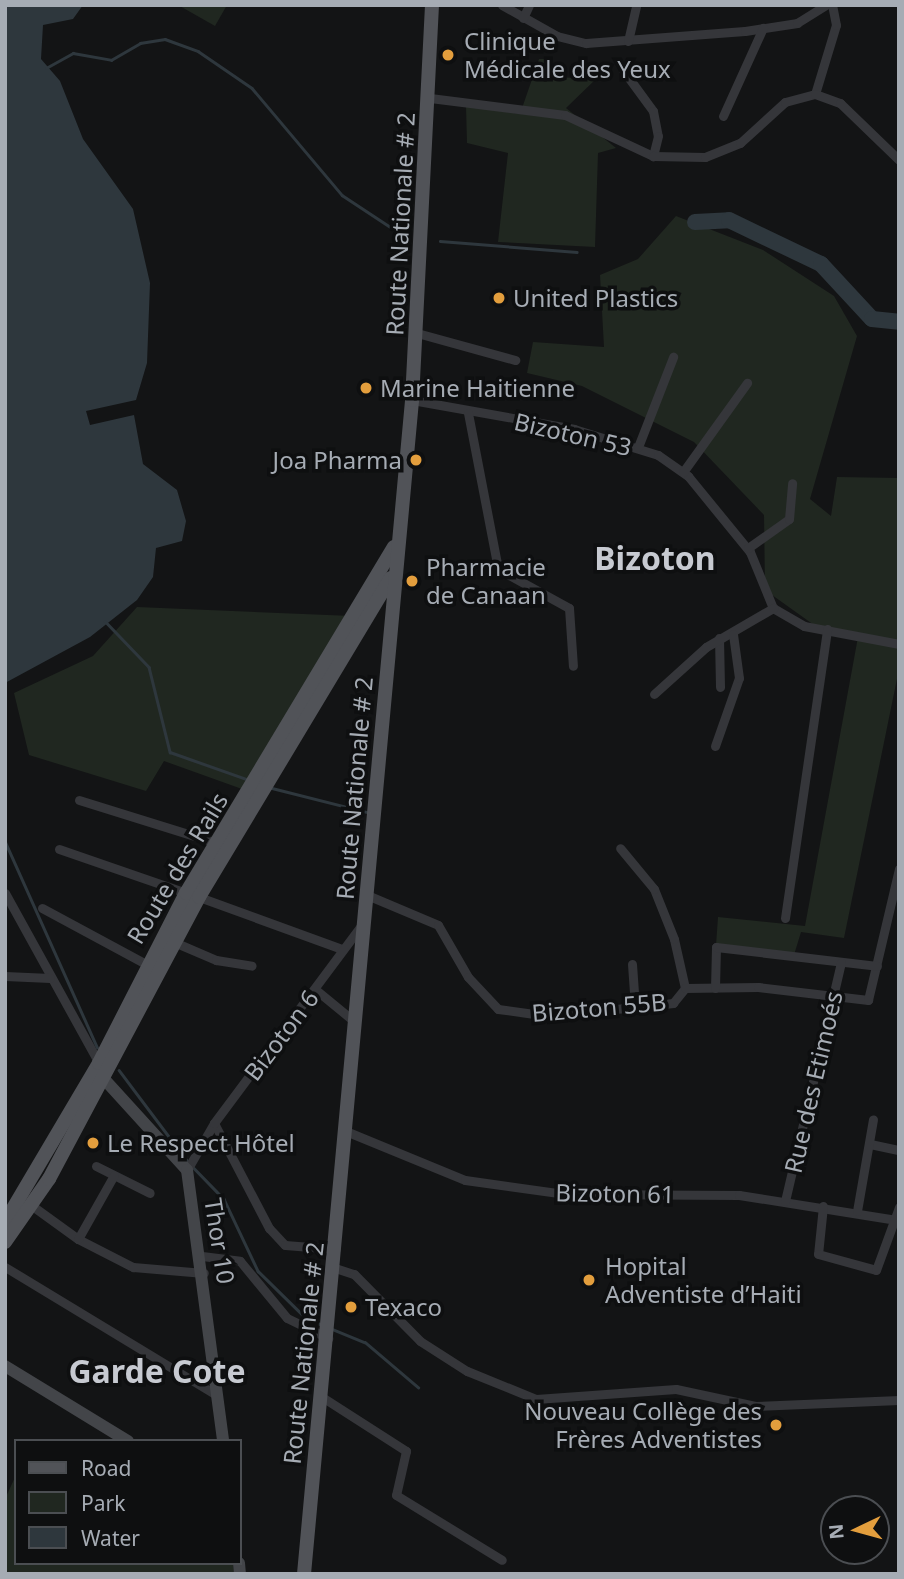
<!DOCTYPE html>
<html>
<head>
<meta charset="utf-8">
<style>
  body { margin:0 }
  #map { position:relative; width:904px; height:1579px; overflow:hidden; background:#131415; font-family:"Noto Sans",sans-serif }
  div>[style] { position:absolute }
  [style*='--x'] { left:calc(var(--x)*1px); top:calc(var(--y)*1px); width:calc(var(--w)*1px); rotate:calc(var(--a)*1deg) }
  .green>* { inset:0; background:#202720 }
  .water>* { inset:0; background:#2e373d }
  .stream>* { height:2.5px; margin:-1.25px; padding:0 1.25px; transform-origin:1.25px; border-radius:1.25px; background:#2e373d }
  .river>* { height:16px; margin:-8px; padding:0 8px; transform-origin:8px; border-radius:8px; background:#2e373d }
  .street>* { height:9px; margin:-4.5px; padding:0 4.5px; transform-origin:4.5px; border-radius:4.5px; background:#35363a }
  .secondary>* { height:12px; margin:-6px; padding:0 6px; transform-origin:6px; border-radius:6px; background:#434549 }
  .primary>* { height:14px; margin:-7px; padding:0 7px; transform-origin:7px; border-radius:7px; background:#515358 }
  .dots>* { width:19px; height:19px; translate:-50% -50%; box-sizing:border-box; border:4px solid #0e0f10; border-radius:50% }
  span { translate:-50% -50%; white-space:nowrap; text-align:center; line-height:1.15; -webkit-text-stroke:7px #0e0f10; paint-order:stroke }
  .poi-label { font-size:24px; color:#a6acb4 }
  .left { translate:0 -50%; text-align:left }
  .right { translate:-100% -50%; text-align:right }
  .street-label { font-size:24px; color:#a6acb4 }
  .district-label { font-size:32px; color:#c7cad1; font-weight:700 }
  .frame { position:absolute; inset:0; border:7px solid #a6acb4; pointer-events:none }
  .legend { position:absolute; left:14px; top:1439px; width:228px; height:126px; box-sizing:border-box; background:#0e0f10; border:2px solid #4b4e52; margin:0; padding:9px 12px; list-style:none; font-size:21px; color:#a6acb4 }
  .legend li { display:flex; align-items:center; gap:14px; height:35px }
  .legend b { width:35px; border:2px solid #4b4e52 }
  .north { position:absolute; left:820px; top:1495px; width:70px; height:70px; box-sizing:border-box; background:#0e0f10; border:2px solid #4b4e52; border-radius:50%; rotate:265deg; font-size:19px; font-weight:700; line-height:28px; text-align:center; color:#a6acb4 }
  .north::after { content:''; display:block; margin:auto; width:24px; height:32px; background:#e39e3d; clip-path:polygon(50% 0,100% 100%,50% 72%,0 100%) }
</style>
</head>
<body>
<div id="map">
  <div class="green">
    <i style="clip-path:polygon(178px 5px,227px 5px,215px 26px)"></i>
    <i style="clip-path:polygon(539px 59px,552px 59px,555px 77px,596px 79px,566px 108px,616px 148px,598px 153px,595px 247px,498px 242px,508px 153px,467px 143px,466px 106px,520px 114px)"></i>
    <i style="clip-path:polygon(676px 216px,763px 250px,834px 296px,857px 336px,810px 499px,831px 516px,837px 477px,899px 478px,899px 669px,844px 938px,801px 932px,794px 955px,716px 945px,718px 917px,805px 926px,858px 637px,821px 630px,765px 590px,764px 515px,694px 442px,582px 386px,527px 373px,533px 342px,604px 347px,600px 275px,638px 259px)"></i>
    <i style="clip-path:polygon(137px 607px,352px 616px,242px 789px,164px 761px,146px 791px,29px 755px,14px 693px,93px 656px)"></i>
    <i style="clip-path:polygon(16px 1475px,16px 1563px,233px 1563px,234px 1574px,5px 1574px,5px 1499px)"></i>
  </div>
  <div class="water">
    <i style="clip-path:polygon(5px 5px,83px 5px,73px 19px,43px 25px,41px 59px,60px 81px,83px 139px,133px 209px,150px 283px,147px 363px,136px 400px,86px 411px,90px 425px,134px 415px,143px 464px,177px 490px,186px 521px,182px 541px,156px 548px,153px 577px,137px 600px,90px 637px,5px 683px)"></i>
  </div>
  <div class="stream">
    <i style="--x:46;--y:68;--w:31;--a:-29"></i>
    <i style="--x:73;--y:53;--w:39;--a:10"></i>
    <i style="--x:111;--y:60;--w:34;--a:-30"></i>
    <i style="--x:140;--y:43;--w:25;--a:-9"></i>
    <i style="--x:165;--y:39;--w:35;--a:20"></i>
    <i style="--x:198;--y:51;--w:65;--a:34.4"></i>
    <i style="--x:252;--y:88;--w:140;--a:49.9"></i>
    <i style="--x:342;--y:195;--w:74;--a:33.5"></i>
    <i style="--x:440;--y:241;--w:137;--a:4.6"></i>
    <i style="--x:105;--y:621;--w:64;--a:46.3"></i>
    <i style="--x:149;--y:667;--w:88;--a:76.1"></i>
    <i style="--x:170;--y:752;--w:84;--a:19.5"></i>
    <i style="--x:272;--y:788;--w:102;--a:14.2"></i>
    <i style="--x:5;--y:841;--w:226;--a:65.9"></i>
    <i style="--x:119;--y:1070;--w:115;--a:53.1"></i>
    <i style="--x:193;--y:1167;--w:45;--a:45.9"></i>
    <i style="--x:224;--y:1199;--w:80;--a:64.7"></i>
    <i style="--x:258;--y:1271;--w:69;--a:44.4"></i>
    <i style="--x:307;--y:1319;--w:17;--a:21"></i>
    <i style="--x:332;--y:1329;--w:35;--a:22"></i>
    <i style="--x:365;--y:1342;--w:70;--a:40.3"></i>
  </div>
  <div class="river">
    <i style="--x:695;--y:222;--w:34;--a:-3"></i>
    <i style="--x:729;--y:220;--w:102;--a:25.6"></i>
    <i style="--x:821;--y:264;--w:75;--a:47.2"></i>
    <i style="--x:872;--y:319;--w:27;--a:6"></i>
  </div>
  <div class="street">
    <i style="--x:502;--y:5;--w:63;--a:29.4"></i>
    <i style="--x:557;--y:36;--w:30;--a:14"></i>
    <i style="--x:586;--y:43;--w:159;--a:-4.3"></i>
    <i style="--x:745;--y:31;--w:53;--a:-8.7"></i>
    <i style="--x:797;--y:23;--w:34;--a:-32"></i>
    <i style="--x:523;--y:18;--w:14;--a:-65"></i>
    <i style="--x:628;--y:41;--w:37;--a:-77"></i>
    <i style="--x:623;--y:70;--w:51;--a:53.8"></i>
    <i style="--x:653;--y:111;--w:25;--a:79"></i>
    <i style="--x:658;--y:136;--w:21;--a:104"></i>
    <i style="--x:815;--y:94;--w:72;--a:-73.1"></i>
    <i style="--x:836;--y:25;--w:20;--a:-101"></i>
    <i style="--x:430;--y:98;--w:136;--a:7.2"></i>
    <i style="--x:565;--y:115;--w:97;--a:25"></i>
    <i style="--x:653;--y:156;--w:52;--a:1.1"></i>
    <i style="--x:705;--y:157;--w:38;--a:-22"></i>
    <i style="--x:740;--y:143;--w:61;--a:-42.3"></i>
    <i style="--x:785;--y:102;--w:31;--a:-15"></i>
    <i style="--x:815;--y:94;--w:27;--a:20"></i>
    <i style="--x:840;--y:103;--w:82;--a:44"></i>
    <i style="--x:723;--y:116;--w:97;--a:-65.6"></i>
    <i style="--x:417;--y:333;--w:102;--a:15.4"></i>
    <i style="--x:412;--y:400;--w:165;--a:10.1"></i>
    <i style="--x:574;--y:429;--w:88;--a:17.2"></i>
    <i style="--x:658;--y:455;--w:37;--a:35"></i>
    <i style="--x:688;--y:476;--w:98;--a:50.8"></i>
    <i style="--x:750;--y:552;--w:61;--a:67.7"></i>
    <i style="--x:773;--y:608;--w:36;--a:30"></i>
    <i style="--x:804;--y:626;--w:97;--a:10.7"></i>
    <i style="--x:468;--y:413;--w:159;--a:79.1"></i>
    <i style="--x:498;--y:569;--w:81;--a:28.8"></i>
    <i style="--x:569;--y:608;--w:58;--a:86.1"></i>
    <i style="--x:638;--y:447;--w:97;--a:-68.7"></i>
    <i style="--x:683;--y:472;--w:110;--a:-54.3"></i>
    <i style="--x:748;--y:548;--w:50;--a:-35.3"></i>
    <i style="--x:789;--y:519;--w:36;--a:-85"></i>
    <i style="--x:719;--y:638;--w:49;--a:88.8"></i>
    <i style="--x:654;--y:694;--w:70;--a:-42.1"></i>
    <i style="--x:706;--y:647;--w:78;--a:-30.2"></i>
    <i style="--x:715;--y:746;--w:72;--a:-70.6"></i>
    <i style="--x:739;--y:678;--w:44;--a:-97.8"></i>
    <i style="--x:79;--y:800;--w:145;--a:17.3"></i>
    <i style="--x:59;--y:849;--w:134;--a:19.1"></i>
    <i style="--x:5;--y:893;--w:194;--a:61.1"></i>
    <i style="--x:367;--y:895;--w:77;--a:22.9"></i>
    <i style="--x:438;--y:925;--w:60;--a:60"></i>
    <i style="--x:468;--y:977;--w:44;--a:46.8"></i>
    <i style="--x:498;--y:1009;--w:51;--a:7.8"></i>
    <i style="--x:549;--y:1016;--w:125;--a:-6"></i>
    <i style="--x:673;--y:1003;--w:19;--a:-51"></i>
    <i style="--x:685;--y:988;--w:50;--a:-102.7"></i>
    <i style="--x:674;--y:939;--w:54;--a:-111.8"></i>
    <i style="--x:654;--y:889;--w:53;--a:-129.7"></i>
    <i style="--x:199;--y:897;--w:152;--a:20"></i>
    <i style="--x:42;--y:908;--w:118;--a:28.3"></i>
    <i style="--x:785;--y:918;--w:292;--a:-81.7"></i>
    <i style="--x:174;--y:942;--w:46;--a:23.2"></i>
    <i style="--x:216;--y:960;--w:36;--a:9"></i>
    <i style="--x:632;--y:964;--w:43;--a:86"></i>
    <i style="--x:5;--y:976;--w:45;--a:2.5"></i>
    <i style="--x:685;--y:988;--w:73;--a:-0.8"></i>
    <i style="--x:758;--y:987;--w:111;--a:6.7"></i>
    <i style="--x:868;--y:1000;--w:135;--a:-76.7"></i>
    <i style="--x:715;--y:988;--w:41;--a:-88.6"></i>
    <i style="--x:716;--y:947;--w:162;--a:6.7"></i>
    <i style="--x:316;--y:990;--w:50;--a:39.4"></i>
    <i style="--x:214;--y:1123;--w:119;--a:62.4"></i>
    <i style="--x:269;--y:1228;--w:23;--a:47"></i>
    <i style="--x:285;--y:1245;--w:51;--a:4.5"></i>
    <i style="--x:348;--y:1132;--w:126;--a:22.3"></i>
    <i style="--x:465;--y:1180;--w:100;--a:8"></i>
    <i style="--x:564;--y:1194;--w:175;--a:0.3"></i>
    <i style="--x:739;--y:1195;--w:153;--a:9"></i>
    <i style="--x:870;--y:1144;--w:30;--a:12"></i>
    <i style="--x:96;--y:1166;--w:60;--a:26.6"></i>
    <i style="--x:187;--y:1170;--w:54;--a:-60.1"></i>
    <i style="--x:214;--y:1123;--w:251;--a:-53.3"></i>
    <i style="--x:785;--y:1201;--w:245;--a:-76.8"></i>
    <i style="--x:31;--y:1205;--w:58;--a:35.9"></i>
    <i style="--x:78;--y:1239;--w:62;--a:27"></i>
    <i style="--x:133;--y:1267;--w:71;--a:4.8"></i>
    <i style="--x:823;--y:1206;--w:48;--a:95.9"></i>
    <i style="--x:818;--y:1254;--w:60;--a:15.4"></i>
    <i style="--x:876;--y:1270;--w:67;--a:-69.9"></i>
    <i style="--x:857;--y:1211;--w:93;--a:-80.1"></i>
    <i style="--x:78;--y:1239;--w:73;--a:-60.6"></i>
    <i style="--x:202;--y:1256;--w:38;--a:7"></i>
    <i style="--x:240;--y:1261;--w:74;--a:50.5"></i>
    <i style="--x:287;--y:1318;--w:46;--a:26"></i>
    <i style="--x:5;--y:1267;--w:249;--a:31.2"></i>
    <i style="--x:335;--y:1268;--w:20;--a:18"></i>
    <i style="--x:354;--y:1274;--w:94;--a:45.4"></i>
    <i style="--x:420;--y:1341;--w:56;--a:32.6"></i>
    <i style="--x:467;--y:1371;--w:74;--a:22.1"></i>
    <i style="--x:536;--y:1399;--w:140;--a:-4.1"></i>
    <i style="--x:676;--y:1389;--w:81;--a:12.1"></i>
    <i style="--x:755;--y:1406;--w:144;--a:-2.4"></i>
    <i style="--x:322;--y:1397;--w:100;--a:32.7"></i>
    <i style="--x:406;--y:1451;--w:45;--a:102.8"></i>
    <i style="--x:396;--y:1495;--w:124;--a:31.5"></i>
  </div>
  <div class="secondary">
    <i style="--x:105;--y:1080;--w:122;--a:47.7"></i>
    <i style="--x:187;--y:1170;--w:273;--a:82.4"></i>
    <i style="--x:5;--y:1366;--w:144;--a:31.4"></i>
    <i style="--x:239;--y:1563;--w:11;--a:85"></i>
  </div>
  <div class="primary">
    <i style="--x:5;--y:1222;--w:185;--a:-59.4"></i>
    <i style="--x:99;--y:1063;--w:191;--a:-62.9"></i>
    <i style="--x:186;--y:893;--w:404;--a:-59"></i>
    <i style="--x:5;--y:1242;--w:77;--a:-55.1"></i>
    <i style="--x:49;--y:1179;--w:319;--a:-62"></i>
    <i style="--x:199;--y:897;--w:372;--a:-59"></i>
    <i style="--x:304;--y:1574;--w:1179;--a:-84.74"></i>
    <i style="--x:412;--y:400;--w:396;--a:-87.1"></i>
  </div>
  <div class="dots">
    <i style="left:448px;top:55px;background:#e39e3d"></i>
    <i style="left:499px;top:298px;background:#e39e3d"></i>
    <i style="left:366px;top:388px;background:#e39e3d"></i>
    <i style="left:416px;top:460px;background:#e39e3d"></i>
    <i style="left:412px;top:581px;background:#e39e3d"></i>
    <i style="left:93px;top:1143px;background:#e39e3d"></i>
    <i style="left:589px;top:1280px;background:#e39e3d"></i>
    <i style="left:351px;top:1307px;background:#e39e3d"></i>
    <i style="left:776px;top:1425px;background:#e39e3d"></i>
  </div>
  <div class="poi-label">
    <span class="left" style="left:464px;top:55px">Clinique<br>Médicale des Yeux</span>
    <span class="left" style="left:513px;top:298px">United Plastics</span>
    <span class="left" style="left:380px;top:388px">Marine Haitienne</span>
    <span class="right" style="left:402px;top:460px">Joa Pharma</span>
    <span class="left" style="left:426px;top:581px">Pharmacie<br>de Canaan</span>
    <span class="left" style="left:107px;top:1143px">Le Respect Hôtel</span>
    <span class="left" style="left:605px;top:1280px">Hopital<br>Adventiste d’Haiti</span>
    <span class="left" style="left:365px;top:1307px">Texaco</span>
    <span class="right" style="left:762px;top:1425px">Nouveau Collège des<br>Frères Adventistes</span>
  </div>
  <div class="street-label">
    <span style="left:400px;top:224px;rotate:-87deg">Route Nationale # 2</span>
    <span style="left:573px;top:434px;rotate:13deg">Bizoton 53</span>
    <span style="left:354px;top:788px;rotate:-85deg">Route Nationale # 2</span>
    <span style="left:177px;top:868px;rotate:-59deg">Route des Rails</span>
    <span style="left:599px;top:1007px;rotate:-5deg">Bizoton 55B</span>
    <span style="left:281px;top:1035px;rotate:-53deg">Bizoton 6</span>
    <span style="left:813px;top:1082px;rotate:-77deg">Rue des Etimoés</span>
    <span style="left:615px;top:1193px;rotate:1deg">Bizoton 61</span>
    <span style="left:220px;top:1241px;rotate:81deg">Thor 10</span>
    <span style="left:303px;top:1353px;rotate:-84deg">Route Nationale # 2</span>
  </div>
  <div class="district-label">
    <span style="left:655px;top:558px">Bizoton</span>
    <span style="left:157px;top:1371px">Garde Cote</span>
  </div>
  <div class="frame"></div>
  <ul class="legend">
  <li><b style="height:9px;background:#515358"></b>Road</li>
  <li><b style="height:19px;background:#202720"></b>Park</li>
  <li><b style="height:19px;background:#2e373d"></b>Water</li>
  </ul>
  <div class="north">N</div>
</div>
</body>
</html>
